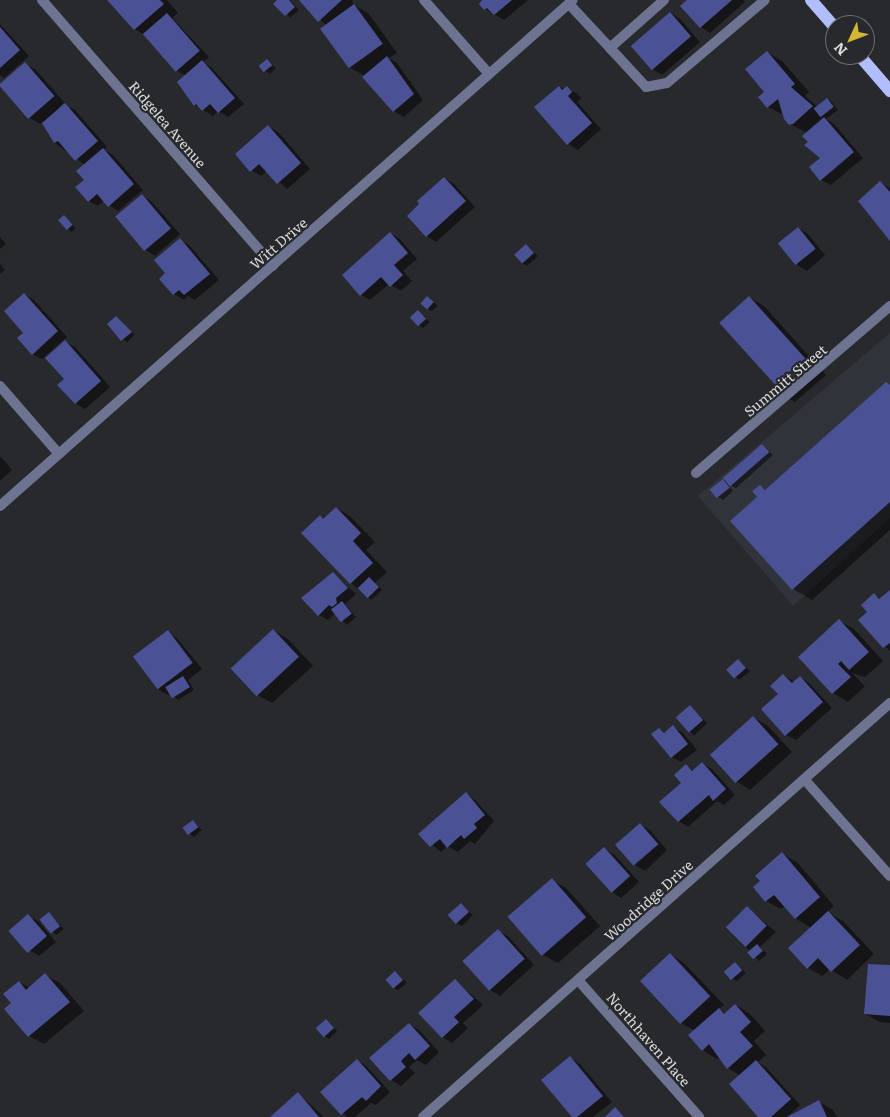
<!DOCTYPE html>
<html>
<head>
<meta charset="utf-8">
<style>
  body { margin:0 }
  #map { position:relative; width:890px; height:1117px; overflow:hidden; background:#28292c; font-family:Literata,serif }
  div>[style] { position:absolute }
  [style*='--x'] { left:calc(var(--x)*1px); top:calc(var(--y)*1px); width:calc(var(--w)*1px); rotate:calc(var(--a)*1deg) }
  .built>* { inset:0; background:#31333b }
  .shadow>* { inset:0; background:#0007; transform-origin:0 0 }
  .building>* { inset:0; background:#4a5194; transform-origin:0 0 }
  .service>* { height:10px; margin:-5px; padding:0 5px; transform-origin:5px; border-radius:5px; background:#6e7392 }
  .minor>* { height:10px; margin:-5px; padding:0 5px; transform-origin:5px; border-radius:5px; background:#6e7392 }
  .primary>* { height:12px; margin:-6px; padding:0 6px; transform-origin:6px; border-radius:6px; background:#b2bdfd }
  span { translate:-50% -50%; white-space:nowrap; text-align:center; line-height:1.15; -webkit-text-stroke:4.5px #28292c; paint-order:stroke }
  .street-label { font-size:14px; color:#d9dadc }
  .north { position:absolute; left:825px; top:15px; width:50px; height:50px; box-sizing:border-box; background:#28292c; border:1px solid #6f7072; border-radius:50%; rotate:227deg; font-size:14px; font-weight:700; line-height:20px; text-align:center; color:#d9dadc }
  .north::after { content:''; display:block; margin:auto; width:18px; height:22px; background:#d2b736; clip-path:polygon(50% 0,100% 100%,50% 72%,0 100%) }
</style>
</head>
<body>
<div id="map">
  <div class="built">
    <i style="clip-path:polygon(890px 333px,890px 518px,793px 606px,698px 496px)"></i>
  </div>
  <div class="shadow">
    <i style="clip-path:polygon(109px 0,167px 0,178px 13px,172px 18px,209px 57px,203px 62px,211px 67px,244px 104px,228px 117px,218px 111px,213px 116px,195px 105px,186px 76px,177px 71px,146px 36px,135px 29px)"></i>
    <i style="clip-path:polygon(279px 0,290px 0,299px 10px,290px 18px)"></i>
    <i style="clip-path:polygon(300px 0,352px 0,353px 4px,369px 14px,397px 53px,389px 58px,397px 63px,423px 100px,404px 117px,394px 111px,365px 76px,349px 67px,326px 25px)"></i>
    <i style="clip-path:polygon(481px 0,528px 0,504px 20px,485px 9px)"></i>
    <i style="clip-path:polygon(689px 0,743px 0,745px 2px,710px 33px,701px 27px)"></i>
    <i style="clip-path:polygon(671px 13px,680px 19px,700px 42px,662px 75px,652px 69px,633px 47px)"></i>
    <i style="clip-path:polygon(0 24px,29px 56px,4px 78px,0 75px)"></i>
    <i style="clip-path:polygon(767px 52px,782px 61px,809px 92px,805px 96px,818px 107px,827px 99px,832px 102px,838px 110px,826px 119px,834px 124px,863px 158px,831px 185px,821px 180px,822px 158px,807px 133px,790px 124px,784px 115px,768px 107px)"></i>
    <i style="clip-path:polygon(267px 61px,276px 68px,270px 74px,260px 67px)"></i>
    <i style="clip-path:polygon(25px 64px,35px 69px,64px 102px,51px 117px,65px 105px,75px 110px,107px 147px,104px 150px,113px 155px,143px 190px,118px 211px,104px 201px,98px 206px,89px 201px,85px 165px,55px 143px,43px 121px,40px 124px,30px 118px)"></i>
    <i style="clip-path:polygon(559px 87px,577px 93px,581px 98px,577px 102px,601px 129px,578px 150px,568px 144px,536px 108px)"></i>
    <i style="clip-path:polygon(268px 126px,278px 132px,310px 169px,287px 189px,267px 171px,261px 176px,252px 171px,263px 159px,251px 171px)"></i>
    <i style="clip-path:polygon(444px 178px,454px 184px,475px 207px,436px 242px,427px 236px,421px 205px)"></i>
    <i style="clip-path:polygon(880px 183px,890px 188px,890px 238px)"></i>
    <i style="clip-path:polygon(142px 195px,151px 201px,180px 234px,155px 256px,146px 250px)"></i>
    <i style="left:64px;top:217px;width:16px;height:6px;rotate:43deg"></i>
    <i style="clip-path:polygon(798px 228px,808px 234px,825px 255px,807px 271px,797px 265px)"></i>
    <i style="clip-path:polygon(390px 233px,400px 239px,417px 259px,403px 271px,412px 281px,401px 291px,389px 284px,370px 300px,361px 295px)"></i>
    <i style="clip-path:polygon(0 237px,6px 244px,0 249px)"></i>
    <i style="clip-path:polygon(180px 240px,189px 245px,219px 280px,195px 300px,188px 296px,184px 300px,174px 294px,167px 273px)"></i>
    <i style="clip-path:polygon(526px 245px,538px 256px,527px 266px,522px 263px)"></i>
    <i style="clip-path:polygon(0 264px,5px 270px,0 274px)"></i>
    <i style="clip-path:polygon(24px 294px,34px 300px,67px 337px,42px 359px,32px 354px,25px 333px)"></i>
    <i style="clip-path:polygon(428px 297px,438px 306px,432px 311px,427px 309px)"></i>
    <i style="clip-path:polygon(749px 297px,764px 306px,826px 375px,795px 402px,780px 394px)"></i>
    <i style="clip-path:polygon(418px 312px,430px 322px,423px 328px,419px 325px)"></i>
    <i style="left:117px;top:317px;width:25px;height:11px;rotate:45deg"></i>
    <i style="clip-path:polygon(66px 342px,75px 347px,110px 387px,85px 409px,75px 403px,66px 379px)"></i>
    <i style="clip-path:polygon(890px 385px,890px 530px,812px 600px,793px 589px,758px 497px,760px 486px,767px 490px)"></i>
    <i style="clip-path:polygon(762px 446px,773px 455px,736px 488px,728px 484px,733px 491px,723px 500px,719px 497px,712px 490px)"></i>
    <i style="clip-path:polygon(0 456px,12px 470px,0 481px)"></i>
    <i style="clip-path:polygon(337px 508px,351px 517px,375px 542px,366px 550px,387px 572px,375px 583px,382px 590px,371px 600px,351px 583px,320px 517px,325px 519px)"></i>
    <i style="clip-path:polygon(333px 574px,356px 594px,345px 604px,356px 617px,347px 625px,335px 613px,328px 620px,319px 615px)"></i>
    <i style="clip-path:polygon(890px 591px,890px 651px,860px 620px,869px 612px,874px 595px,881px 599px)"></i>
    <i style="clip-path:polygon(839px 621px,854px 629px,883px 661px,865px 677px,852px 673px,865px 686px,848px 702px,833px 693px)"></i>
    <i style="clip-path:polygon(273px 630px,288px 639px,313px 666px,272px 703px,257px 695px)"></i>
    <i style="clip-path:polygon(168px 632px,177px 638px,202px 669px,188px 680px,194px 690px,178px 700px,171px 693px,168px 695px,159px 690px)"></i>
    <i style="clip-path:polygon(738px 660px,750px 671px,739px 680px,728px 669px)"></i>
    <i style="clip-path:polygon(784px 675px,794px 682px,800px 677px,809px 683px,832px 708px,796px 740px,786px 735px,780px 694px)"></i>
    <i style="left:690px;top:706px;width:24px;height:18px;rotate:45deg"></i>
    <i style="clip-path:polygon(754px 718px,768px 726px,792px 752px,750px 790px,736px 781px)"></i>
    <i style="clip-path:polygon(673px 727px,683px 733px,697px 750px,681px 762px,672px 757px,659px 729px,666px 733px)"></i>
    <i style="clip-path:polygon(702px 763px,712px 769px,735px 795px,724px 805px,717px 801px,688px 827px,679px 821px,682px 783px,686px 766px,694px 771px)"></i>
    <i style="clip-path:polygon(466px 794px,475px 800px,494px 821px,475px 844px,470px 841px,458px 852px,447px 846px,441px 852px,420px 834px)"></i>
    <i style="clip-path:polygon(193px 822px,202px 830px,194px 837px,190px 834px)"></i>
    <i style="clip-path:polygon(640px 824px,650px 830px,667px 850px,645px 871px,635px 865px)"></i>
    <i style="clip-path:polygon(604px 849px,614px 854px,639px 882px,621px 898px,612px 892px)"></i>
    <i style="clip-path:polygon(782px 854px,797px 862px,834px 906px,827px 912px,843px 921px,874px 954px,847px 980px,830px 969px,822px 976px,808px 968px,811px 928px,795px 918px,785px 906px,781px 909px,766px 901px,762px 881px)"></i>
    <i style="clip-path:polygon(552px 880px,566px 888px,600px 926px,558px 963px,543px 955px)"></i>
    <i style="clip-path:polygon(461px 905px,473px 915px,462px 926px,457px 924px)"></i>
    <i style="clip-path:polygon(747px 907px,776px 932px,760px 947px,767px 954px,759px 961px,727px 927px)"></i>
    <i style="clip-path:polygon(49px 914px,64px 929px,56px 935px,42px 920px)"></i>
    <i style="clip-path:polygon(28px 916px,38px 921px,56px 942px,39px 956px,29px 950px)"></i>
    <i style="clip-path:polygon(498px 931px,508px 936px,534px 965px,500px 996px,490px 990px,464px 962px)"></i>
    <i style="clip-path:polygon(670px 954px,684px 963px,724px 1005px,719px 1009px,726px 1014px,736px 1005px,750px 1014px,765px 1031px,754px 1041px,766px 1055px,758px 1062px,766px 1067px,800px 1105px,787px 1117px,760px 1117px,741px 1076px,728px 1068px,720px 1057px,717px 1059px,702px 1050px,695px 1031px,681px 1023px)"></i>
    <i style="clip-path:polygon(735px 963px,746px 973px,737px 981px,733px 979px)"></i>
    <i style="clip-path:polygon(890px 967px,890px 1023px,880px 1022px,865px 1014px)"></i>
    <i style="clip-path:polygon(395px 972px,407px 983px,398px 990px,394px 988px)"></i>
    <i style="clip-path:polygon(45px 975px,60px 983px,84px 1011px,44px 1044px,29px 1036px,6px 1009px,13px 1004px,19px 982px,30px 988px)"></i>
    <i style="clip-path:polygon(455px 980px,483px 1005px,463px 1023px,468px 1028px,452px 1043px,442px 1037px)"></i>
    <i style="clip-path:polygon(326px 1021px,337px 1031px,329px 1039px,325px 1036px)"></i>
    <i style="clip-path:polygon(409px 1024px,419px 1030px,439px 1052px,426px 1065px,417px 1060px,409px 1067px,415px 1073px,401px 1086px,391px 1080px)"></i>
    <i style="clip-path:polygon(570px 1058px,579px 1063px,612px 1102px,593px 1117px,573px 1117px)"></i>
    <i style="clip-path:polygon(357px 1060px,366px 1066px,390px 1092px,376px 1105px,371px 1103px,355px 1117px,347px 1117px,322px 1092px)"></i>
    <i style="clip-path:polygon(298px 1093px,324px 1117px,272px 1117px)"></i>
    <i style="clip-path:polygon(819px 1102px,833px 1110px,837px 1117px,789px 1117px)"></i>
  </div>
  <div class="building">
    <i style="clip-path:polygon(107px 0,160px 0,164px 4px,134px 30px)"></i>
    <i style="clip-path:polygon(277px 0,289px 0,295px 7px,285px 16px,273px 4px)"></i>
    <i style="clip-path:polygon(299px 0,342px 0,318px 22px)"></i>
    <i style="clip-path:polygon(482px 0,512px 0,494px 15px,487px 8px,484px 10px,479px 4px)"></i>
    <i style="clip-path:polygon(687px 0,732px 0,700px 28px,680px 6px)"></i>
    <i style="left:354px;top:4px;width:49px;height:42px;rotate:54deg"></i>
    <i style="left:670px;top:12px;width:32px;height:52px;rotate:49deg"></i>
    <i style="left:167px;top:13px;width:50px;height:32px;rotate:49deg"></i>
    <i style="clip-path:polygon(0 27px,20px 50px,0 68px)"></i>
    <i style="clip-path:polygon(767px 51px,795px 84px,791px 87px,813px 106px,793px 124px,789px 125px,784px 119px,778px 99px,767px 108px,758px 97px,764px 92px,745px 69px)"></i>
    <i style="clip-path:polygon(387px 56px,414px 94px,393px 112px,362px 77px)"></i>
    <i style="left:267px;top:59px;width:8px;height:11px;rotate:50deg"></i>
    <i style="clip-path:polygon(202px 60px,235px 98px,218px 113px,210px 104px,202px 111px,196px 104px,194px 106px,177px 82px)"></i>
    <i style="left:25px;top:62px;width:45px;height:35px;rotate:49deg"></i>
    <i style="clip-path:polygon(559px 86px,562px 90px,567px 86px,572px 92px,568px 96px,592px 123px,567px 145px,534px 107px)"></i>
    <i style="left:827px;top:98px;width:11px;height:17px;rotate:52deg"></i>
    <i style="clip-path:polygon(65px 103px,98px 141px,75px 161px,58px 141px,54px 143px,42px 123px)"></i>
    <i style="clip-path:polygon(824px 117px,854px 152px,820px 181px,809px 167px,820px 158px,804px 145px,808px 142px,802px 136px)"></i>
    <i style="clip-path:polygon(268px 125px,301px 163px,277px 184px,259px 164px,250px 172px,235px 154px)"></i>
    <i style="clip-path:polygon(103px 148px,134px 184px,108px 207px,97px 194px,88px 202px,75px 187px,84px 180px,76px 171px)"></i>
    <i style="clip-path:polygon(444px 177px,466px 201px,426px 237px,407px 216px,419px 204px,417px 201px)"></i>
    <i style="clip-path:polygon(880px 181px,890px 192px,890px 241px,858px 201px)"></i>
    <i style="left:142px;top:194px;width:45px;height:35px;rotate:50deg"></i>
    <i style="left:64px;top:215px;width:13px;height:8px;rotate:48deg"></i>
    <i style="left:798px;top:227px;width:28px;height:26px;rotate:51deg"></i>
    <i style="clip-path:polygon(390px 232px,408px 253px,394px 265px,403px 275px,390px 287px,381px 277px,360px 296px,342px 275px)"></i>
    <i style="clip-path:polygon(180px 238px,210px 274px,184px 295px,179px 290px,173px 295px,159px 279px,165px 273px,154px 260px)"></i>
    <i style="left:526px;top:244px;width:12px;height:16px;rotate:48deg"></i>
    <i style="clip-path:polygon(24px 293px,58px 331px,32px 355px,17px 338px,23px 333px,4px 311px)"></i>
    <i style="left:427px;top:296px;width:9px;height:10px;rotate:41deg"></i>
    <i style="left:749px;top:296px;width:94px;height:40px;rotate:48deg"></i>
    <i style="left:418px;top:310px;width:12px;height:11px;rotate:48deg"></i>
    <i style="clip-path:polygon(116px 316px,132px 332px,121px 341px,107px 324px)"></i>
    <i style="clip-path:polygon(65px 340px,101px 381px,75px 404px,57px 385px,64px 379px,45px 358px)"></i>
    <i style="clip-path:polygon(886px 382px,890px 385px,890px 502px,792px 590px,730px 521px,757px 497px,752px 491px,760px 485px,765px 490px)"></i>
    <i style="left:762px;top:444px;width:11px;height:52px;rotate:49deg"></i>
    <i style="left:723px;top:479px;width:11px;height:17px;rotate:52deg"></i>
    <i style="clip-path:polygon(336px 507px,361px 533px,353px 541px,373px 563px,350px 584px,301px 533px,320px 515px,323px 519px)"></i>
    <i style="clip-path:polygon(333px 572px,348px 588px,336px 598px,337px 603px,332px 607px,329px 605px,318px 616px,301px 598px)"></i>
    <i style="left:369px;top:577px;width:14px;height:16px;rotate:45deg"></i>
    <i style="clip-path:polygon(890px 590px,890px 643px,883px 648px,858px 620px,867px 612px,861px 605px,874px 593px,879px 599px)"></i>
    <i style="left:342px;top:601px;width:16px;height:14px;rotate:52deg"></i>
    <i style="clip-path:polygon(839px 619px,869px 652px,849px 670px,841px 661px,838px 664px,851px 677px,832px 694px,798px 657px)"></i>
    <i style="left:273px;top:629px;width:38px;height:58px;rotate:47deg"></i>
    <i style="left:168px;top:630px;width:41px;height:44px;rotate:53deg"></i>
    <i style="left:738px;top:659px;width:12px;height:16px;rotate:48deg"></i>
    <i style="clip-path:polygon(783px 674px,792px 683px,800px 676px,823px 702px,785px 736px,761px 709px,778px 694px,770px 686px)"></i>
    <i style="left:183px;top:676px;width:13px;height:21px;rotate:58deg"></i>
    <i style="left:690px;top:705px;width:20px;height:19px;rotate:49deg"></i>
    <i style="left:753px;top:716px;width:38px;height:58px;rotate:48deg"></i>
    <i style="clip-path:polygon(673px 725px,688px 744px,671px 758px,651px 734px,659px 728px,664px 733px)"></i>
    <i style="clip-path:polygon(702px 762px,726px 789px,713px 801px,709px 795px,678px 822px,659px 802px,681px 783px,674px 775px,686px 764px,692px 771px)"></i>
    <i style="clip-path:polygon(466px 792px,485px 815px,474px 824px,477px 828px,464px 839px,461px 835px,447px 848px,440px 839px,430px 847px,418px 834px)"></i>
    <i style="left:193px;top:820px;width:9px;height:13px;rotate:54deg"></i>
    <i style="left:640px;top:823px;width:28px;height:33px;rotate:49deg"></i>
    <i style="left:604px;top:847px;width:39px;height:25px;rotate:48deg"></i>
    <i style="clip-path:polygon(782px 852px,820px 897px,795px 919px,774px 895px,765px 902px,753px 887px,760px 881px,755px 876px)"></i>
    <i style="left:552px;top:878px;width:52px;height:59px;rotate:49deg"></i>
    <i style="left:461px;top:903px;width:12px;height:18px;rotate:48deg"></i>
    <i style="left:747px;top:906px;width:28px;height:30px;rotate:45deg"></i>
    <i style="clip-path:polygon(828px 911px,860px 945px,831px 972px,818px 958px,807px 969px,788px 948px)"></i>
    <i style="left:49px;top:912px;width:18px;height:12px;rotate:52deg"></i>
    <i style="left:28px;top:914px;width:29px;height:26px;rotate:49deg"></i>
    <i style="left:498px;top:929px;width:40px;height:48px;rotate:48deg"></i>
    <i style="left:757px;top:944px;width:9px;height:13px;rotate:49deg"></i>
    <i style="left:670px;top:953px;width:59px;height:41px;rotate:47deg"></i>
    <i style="left:735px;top:962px;width:11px;height:15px;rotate:49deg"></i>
    <i style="clip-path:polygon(868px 964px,890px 965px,890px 1016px,864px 1014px)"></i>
    <i style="left:395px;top:971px;width:12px;height:13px;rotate:48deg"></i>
    <i style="clip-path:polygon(45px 973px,70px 1002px,28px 1037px,4px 1009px,11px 1003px,3px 994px,19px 981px,26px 990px)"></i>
    <i style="clip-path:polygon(455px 979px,474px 999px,454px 1017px,459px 1022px,442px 1038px,418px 1013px)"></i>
    <i style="clip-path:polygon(735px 1004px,751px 1022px,740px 1032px,753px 1046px,727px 1069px,709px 1044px,702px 1051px,688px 1035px,719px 1008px,724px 1014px)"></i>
    <i style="left:326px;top:1019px;width:12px;height:14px;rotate:48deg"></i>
    <i style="clip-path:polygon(409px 1023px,430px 1046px,415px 1060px,409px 1053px,401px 1061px,406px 1067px,390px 1081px,369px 1058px)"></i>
    <i style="clip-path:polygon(570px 1056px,603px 1096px,577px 1117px,572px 1117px,541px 1080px)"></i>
    <i style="clip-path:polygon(357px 1059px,381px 1086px,366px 1101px,362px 1097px,341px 1115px,320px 1092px)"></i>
    <i style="clip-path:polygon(756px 1060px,791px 1099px,771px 1117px,758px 1117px,729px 1084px)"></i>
    <i style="clip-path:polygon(298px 1092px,319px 1117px,270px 1117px)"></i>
    <i style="clip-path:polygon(819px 1100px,827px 1117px,787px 1117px)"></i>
    <i style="clip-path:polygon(615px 1107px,624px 1117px,605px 1117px)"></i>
  </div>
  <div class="service">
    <i style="--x:664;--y:0;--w:72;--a:138.4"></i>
    <i style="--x:610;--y:48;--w:53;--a:47.3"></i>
    <i style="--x:646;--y:87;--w:21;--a:-11"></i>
    <i style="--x:667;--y:83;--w:128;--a:-40.3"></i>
    <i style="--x:569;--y:4;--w:60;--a:47"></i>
  </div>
  <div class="minor">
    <i style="--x:42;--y:0;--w:352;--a:49"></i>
    <i style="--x:424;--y:0;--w:98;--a:48.7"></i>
    <i style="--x:0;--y:386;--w:90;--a:49.1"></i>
    <i style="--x:696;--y:473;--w:256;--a:-40.7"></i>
    <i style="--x:0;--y:506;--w:764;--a:-41.45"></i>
    <i style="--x:805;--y:780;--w:128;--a:48.5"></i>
    <i style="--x:578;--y:980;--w:183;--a:48.5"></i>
    <i style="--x:423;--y:1117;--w:624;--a:-41.56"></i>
  </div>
  <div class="primary">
    <i style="--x:811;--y:0;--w:37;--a:49"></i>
    <i style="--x:859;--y:55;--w:48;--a:49.3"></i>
  </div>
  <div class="street-label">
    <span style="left:168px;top:124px;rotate:49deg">Ridgelea Avenue</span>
    <span style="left:278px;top:243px;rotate:-41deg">Witt Drive</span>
    <span style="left:785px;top:380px;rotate:-40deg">Summitt Street</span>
    <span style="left:648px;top:900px;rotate:-42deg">Woodridge Drive</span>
    <span style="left:649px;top:1039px;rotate:49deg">Northhaven Place</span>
  </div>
  <div class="north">N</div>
</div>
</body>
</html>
